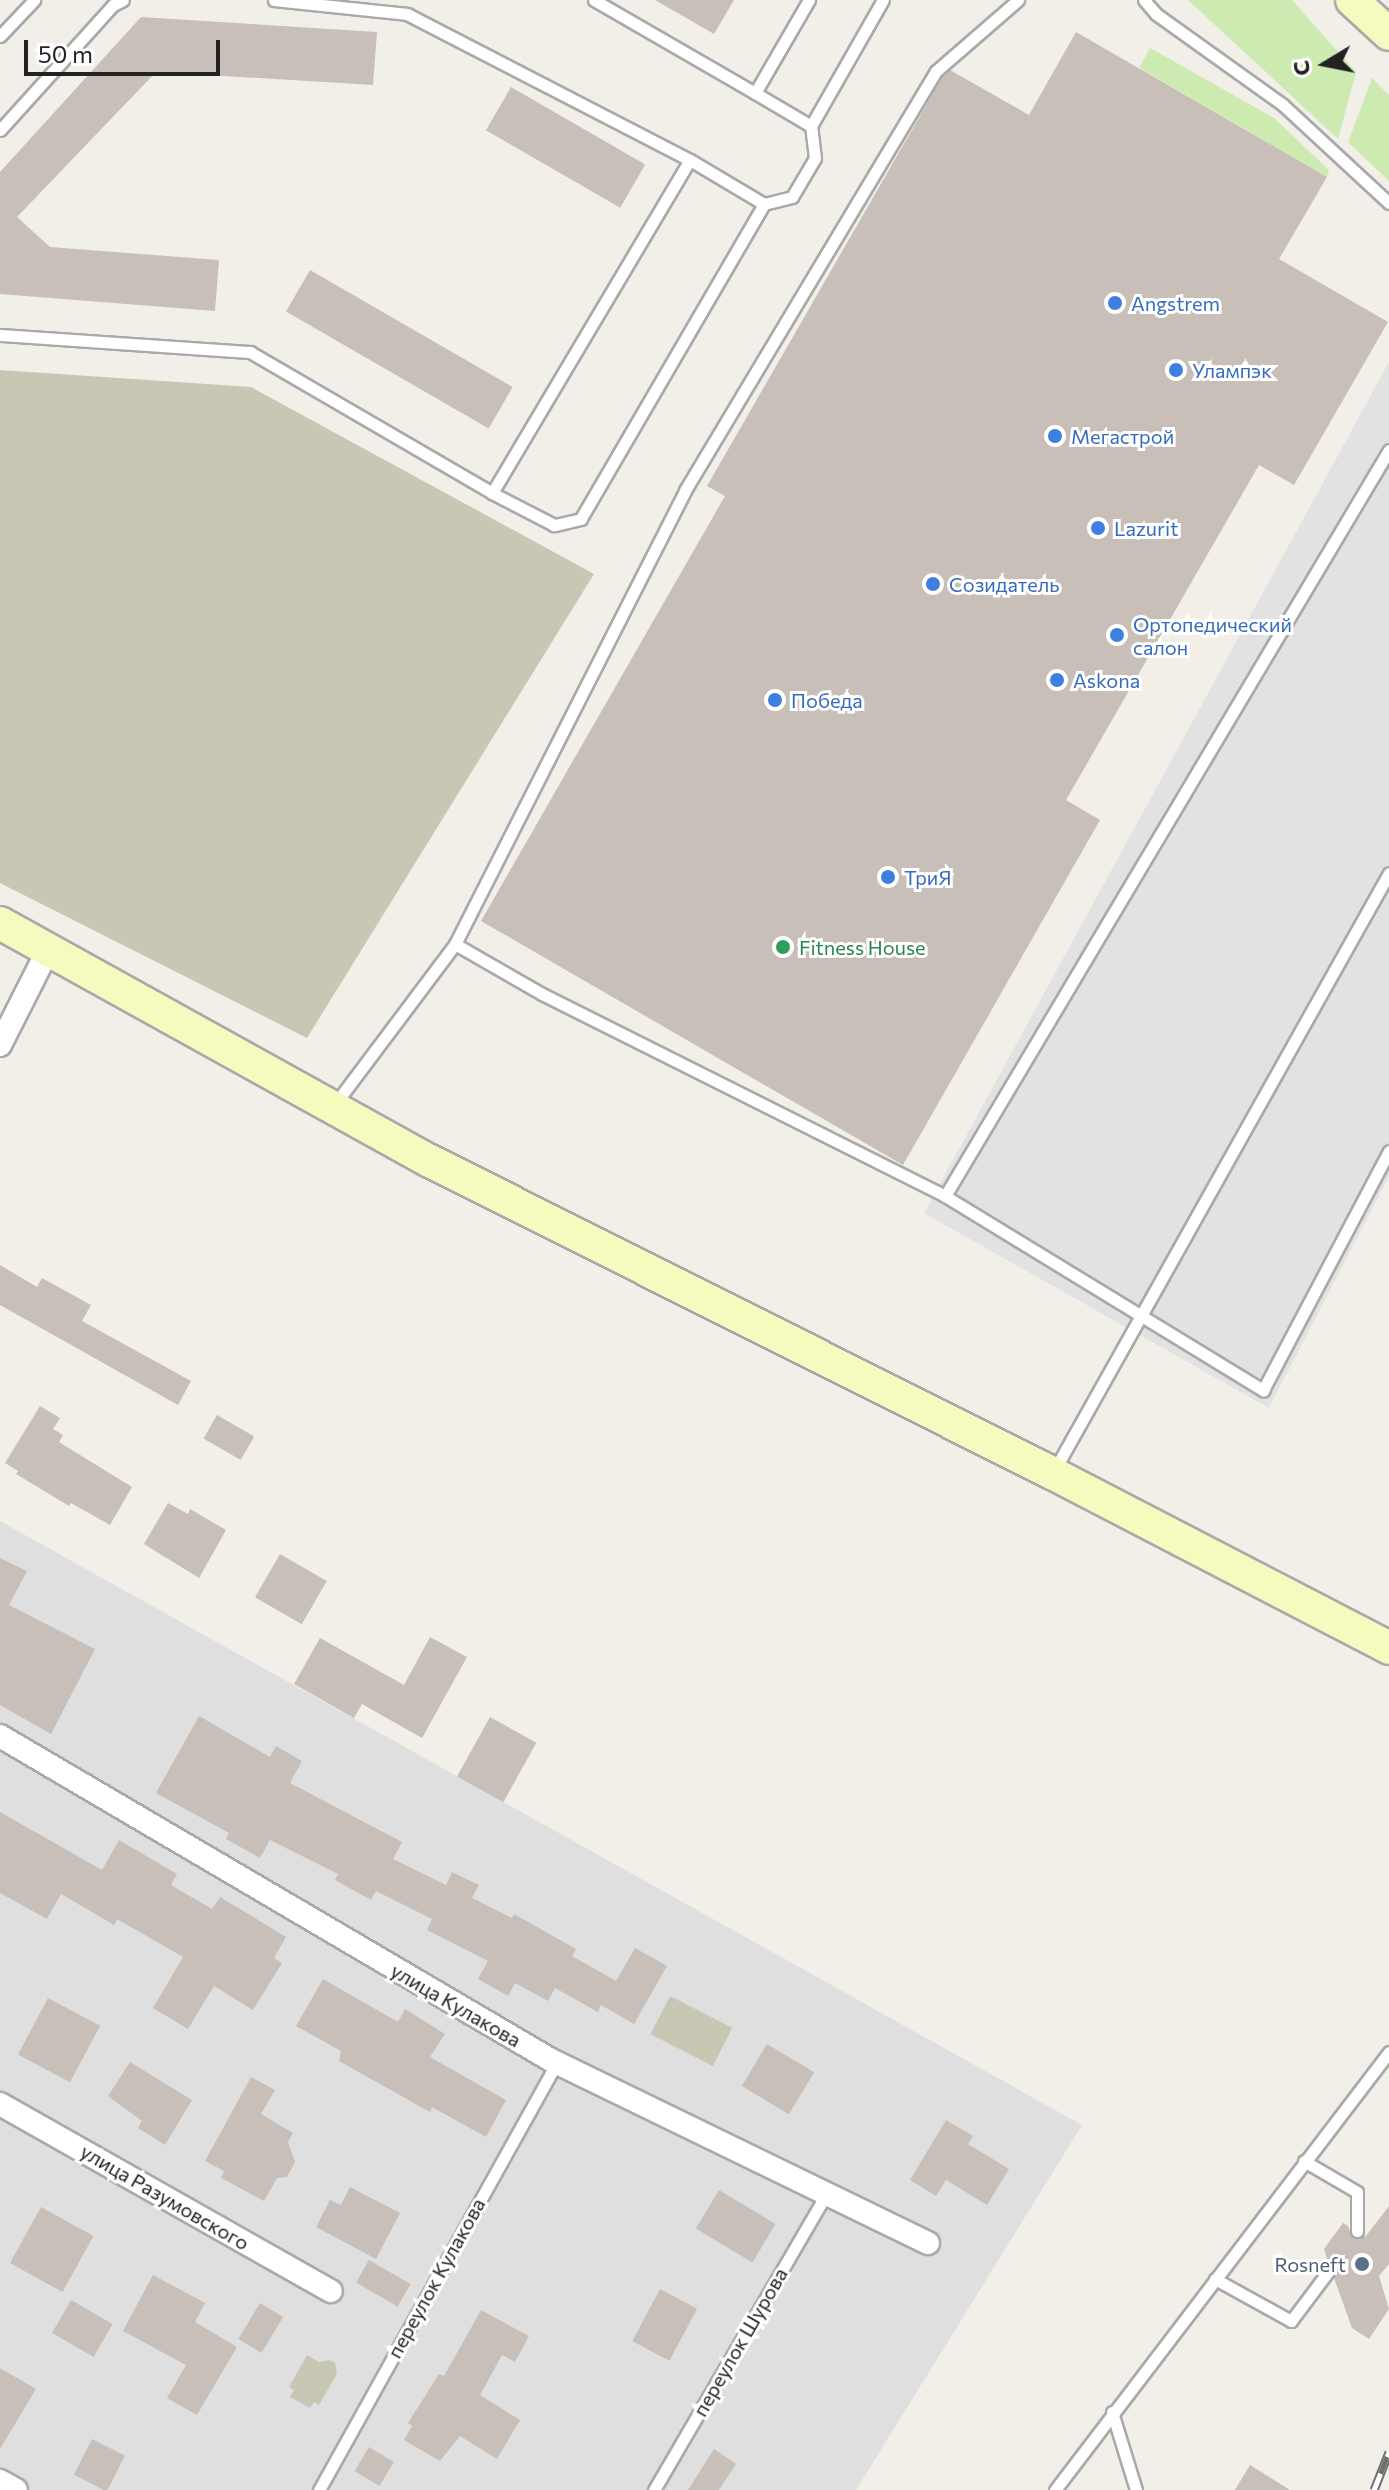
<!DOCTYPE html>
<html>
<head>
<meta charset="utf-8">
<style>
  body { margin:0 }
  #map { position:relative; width:1389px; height:2490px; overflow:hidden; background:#f2efe9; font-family:Commissioner,sans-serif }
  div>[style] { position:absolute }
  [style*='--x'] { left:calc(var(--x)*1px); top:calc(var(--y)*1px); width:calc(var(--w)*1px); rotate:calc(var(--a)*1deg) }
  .residential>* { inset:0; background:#e0dfdf }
  .construction>* { inset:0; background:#c7c7b4; transform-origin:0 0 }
  .grass>* { inset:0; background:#cdebb0 }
  .parking>* { inset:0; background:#e2e2e2 }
  .building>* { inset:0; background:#c7bfb8; transform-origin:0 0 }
  .roads { filter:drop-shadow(2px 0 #a9a9a9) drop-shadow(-2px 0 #a9a9a9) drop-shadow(0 2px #a9a9a9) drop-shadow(0 -2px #a9a9a9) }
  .lane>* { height:11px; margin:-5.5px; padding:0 5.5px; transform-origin:5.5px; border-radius:5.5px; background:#fff }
  .street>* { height:22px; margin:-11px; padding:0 11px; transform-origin:11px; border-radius:11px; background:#fff }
  .secondary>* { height:32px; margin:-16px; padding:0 16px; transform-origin:16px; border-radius:16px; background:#f7fabf }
  .rail>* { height:9px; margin-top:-4.5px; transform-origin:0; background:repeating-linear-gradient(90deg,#fff 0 18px,#707070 0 36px); box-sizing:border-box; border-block:2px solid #707070 }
  .dots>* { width:22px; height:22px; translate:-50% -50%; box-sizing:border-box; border:4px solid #fff; border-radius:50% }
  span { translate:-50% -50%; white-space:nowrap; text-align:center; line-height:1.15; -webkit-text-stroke:6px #fff; paint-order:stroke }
  .shop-label { font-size:20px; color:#366cbe }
  .left { translate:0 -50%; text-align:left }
  .leisure-label { font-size:20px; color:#27864d }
  .street-label { font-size:20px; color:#222 }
  .service-label { font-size:20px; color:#4e5e75 }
  .right { translate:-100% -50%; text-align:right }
  .north { position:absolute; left:1285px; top:24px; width:80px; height:80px; -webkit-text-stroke:6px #fff; paint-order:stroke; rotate:260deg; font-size:22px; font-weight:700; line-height:32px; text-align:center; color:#222 }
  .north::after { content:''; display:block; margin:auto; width:28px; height:36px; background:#222; clip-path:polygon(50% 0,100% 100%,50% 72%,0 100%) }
  .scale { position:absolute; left:24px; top:40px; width:196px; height:36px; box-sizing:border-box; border:4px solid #222; border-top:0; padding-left:10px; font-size:24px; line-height:28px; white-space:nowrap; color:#222; -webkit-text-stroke:6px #fff; paint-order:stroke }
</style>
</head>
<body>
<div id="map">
  <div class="residential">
    <i style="clip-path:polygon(0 1521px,1082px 2125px,856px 2490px,0 2490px)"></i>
  </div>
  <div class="construction">
    <i style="clip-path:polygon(0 370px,251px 387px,594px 574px,307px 1038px,0 883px)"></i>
    <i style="left:670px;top:1996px;width:70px;height:43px;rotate:27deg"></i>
    <i style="clip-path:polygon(307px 2355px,319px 2362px,329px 2360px,335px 2363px,337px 2374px,319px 2405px,314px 2402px,310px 2408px,290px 2397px,294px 2390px,289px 2387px)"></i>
  </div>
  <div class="grass">
    <i style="clip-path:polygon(1188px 0,1292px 0,1356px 72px,1338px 139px)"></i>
    <i style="clip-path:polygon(1150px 48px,1274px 118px,1329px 170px,1327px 177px,1139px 68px)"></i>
    <i style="clip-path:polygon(1372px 78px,1389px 95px,1389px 181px,1348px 142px)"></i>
  </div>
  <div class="parking">
    <i style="clip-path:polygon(1389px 362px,1389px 1176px,1269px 1408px,924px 1213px)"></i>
  </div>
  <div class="building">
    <i style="clip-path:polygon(655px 0,734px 0,714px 34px)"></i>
    <i style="clip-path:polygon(141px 17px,377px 32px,373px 85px,156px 72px,17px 217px,50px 247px,219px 260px,215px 311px,0 294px,0 172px)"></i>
    <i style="clip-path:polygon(1076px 32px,1327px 177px,1279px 259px,1388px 322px,1294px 485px,1259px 465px,1066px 800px,1100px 820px,903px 1165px,481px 921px,725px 496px,707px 486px,943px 76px,950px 70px,1029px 115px)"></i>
    <i style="left:511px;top:87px;width:155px;height:50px;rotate:30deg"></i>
    <i style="left:310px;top:270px;width:234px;height:48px;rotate:30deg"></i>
    <i style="clip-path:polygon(0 1265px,37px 1287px,42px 1278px,91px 1305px,82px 1321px,191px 1381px,178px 1405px,0 1305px)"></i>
    <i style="clip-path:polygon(40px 1406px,60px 1418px,53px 1429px,63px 1435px,59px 1442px,132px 1487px,110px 1525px,71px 1503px,69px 1506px,16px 1474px,18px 1471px,5px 1463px)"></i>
    <i style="left:217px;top:1415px;width:43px;height:27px;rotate:30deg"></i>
    <i style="clip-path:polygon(168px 1503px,188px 1514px,190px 1509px,226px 1530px,199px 1578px,144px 1544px)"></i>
    <i style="left:280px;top:1554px;width:54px;height:50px;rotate:30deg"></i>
    <i style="clip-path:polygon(0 1558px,27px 1571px,9px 1605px,95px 1649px,51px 1734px,0 1705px)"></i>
    <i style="clip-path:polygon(430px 1637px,467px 1657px,422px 1738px,362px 1704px,354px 1718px,294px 1684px,320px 1638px,404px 1685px)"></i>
    <i style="clip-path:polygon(199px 1716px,270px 1757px,276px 1746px,302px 1761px,290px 1783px,402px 1842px,393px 1859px,446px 1885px,452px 1872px,479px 1885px,472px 1898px,512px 1918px,514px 1914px,576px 1949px,572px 1956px,616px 1981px,635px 1948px,667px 1966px,634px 2024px,601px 2005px,598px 2012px,555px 1988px,548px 2001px,515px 1983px,508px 1996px,478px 1979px,488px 1961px,427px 1930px,432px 1919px,376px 1891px,371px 1900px,335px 1880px,338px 1874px,270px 1840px,260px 1858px,226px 1839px,229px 1833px,156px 1793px)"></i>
    <i style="left:490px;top:1717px;width:53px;height:68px;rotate:29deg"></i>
    <i style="clip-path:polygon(0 1812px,102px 1870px,119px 1840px,177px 1874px,171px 1885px,212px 1909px,220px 1897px,286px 1937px,274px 1958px,282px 1963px,253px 2010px,214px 1986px,188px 2029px,153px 2008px,183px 1957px,117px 1919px,114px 1925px,61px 1894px,47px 1919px,0 1893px)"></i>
    <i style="clip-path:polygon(323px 1979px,398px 2022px,405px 2009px,445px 2034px,430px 2057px,506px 2100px,486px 2137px,432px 2107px,430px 2112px,339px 2061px,341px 2051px,296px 2026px)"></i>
    <i style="left:48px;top:1998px;width:59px;height:64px;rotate:28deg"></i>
    <i style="left:767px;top:2044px;width:55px;height:49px;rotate:31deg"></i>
    <i style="clip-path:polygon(130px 2062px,192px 2100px,165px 2145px,138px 2128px,142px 2121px,108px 2096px)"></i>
    <i style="clip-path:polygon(251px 2077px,275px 2090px,261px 2114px,293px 2133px,288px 2142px,295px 2162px,287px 2177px,277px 2178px,264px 2201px,221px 2178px,224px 2171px,205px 2161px)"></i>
    <i style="clip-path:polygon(946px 2120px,973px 2136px,968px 2144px,1009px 2169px,987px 2205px,946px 2180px,936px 2196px,910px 2180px)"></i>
    <i style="clip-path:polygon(350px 2187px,400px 2213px,376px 2259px,316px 2227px,330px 2200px,341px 2205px)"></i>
    <i style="left:719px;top:2190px;width:66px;height:45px;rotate:31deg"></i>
    <i style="clip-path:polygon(1389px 2206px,1389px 2264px,1379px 2276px,1389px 2309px,1369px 2339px,1352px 2328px,1334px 2278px,1338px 2266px,1328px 2261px,1324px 2249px,1343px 2223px,1348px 2226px,1353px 2239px,1366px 2236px)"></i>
    <i style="left:41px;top:2207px;width:60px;height:64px;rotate:29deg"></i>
    <i style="left:369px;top:2260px;width:48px;height:26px;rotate:30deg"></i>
    <i style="clip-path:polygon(153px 2275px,205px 2303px,195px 2322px,237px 2347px,197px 2415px,167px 2398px,186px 2365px,123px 2331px)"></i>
    <i style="left:660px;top:2289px;width:42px;height:59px;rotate:28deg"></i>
    <i style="left:71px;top:2300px;width:48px;height:38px;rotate:30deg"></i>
    <i style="left:260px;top:2303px;width:27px;height:42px;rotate:31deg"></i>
    <i style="clip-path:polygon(481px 2310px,529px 2336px,515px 2362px,502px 2355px,480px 2395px,520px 2420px,497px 2459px,460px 2436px,440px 2461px,404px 2440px,412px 2426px,408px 2423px,439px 2374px,444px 2376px)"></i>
    <i style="clip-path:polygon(0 2368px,36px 2389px,0 2449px)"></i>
    <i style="left:92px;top:2439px;width:37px;height:40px;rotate:27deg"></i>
    <i style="left:369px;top:2447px;width:29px;height:28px;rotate:31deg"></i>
    <i style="clip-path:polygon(714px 2449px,736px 2464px,719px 2490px,688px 2490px)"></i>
    <i style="clip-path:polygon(1250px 2465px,1290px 2490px,1235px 2490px)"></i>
  </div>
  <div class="roads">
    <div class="lane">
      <i style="--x:274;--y:0;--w:134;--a:6"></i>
      <i style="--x:407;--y:14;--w:318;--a:27.3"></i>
      <i style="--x:690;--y:160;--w:86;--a:30.7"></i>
      <i style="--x:764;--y:204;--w:364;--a:120.2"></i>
      <i style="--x:581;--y:519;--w:28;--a:167"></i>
      <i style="--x:554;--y:525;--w:70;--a:-152.7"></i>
      <i style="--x:492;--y:493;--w:387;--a:-59.3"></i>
      <i style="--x:594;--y:0;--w:186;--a:30"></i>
      <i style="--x:755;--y:93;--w:108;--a:-59.9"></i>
      <i style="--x:1018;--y:0;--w:108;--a:139.1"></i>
      <i style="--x:936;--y:71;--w:489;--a:120.9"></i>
      <i style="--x:685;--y:491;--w:508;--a:116.92"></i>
      <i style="--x:455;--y:944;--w:100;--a:29.9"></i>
      <i style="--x:542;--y:994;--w:451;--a:26.6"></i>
      <i style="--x:945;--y:1196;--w:373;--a:31.4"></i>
      <i style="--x:1263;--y:1390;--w:270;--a:-62.2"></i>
      <i style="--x:1144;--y:0;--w:18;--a:49"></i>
      <i style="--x:1156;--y:14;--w:156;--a:35.6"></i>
      <i style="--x:1283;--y:105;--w:144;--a:42.8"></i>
      <i style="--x:0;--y:36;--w:50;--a:-46.6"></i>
      <i style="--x:755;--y:93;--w:65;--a:30.5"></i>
      <i style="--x:811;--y:126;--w:145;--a:-60.3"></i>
      <i style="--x:0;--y:130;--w:169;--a:-47.9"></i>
      <i style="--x:113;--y:5;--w:11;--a:-27"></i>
      <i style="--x:764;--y:204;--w:29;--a:-14"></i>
      <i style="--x:792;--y:197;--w:45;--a:-59.5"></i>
      <i style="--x:815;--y:158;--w:32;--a:-97"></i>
      <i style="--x:0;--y:335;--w:251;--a:3.9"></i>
      <i style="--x:250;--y:352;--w:280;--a:30.2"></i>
      <i style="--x:335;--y:1104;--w:200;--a:-53.1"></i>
      <i style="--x:945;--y:1196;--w:868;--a:-59.24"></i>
      <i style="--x:1055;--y:1469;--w:683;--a:-60.73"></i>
      <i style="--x:1304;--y:2161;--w:61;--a:30.3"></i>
      <i style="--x:1357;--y:2192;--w:39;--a:90"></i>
      <i style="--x:1215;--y:2279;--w:87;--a:28.9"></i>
      <i style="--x:1291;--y:2321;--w:65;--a:-53.1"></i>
      <i style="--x:1112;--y:2412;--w:82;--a:72.9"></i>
      <i style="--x:319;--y:2490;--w:484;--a:-60.9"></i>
      <i style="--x:654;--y:2490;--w:344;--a:-59.8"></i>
      <i style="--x:1055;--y:2490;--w:551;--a:-52.67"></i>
    </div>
    <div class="street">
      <i style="--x:0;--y:1045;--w:104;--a:-63.2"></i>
      <i style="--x:0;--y:1736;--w:639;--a:30.46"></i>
      <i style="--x:551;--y:2060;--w:419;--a:25.9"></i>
      <i style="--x:0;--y:2104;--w:380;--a:29.5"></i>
      <i style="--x:0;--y:2481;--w:18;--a:29"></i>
    </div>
    <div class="secondary">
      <i style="--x:1352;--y:0;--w:50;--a:42.6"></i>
      <i style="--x:0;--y:923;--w:491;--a:29"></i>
      <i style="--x:430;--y:1161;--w:696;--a:26.64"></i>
      <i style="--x:1052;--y:1473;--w:380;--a:27.4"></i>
    </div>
  </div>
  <div class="rail">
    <i style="--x:1374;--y:2490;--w:41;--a:-68.5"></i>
  </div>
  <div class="dots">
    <i style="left:1115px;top:303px;background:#3f7fe0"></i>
    <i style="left:1176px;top:370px;background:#3f7fe0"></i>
    <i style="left:1055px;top:436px;background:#3f7fe0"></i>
    <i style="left:1098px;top:528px;background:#3f7fe0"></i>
    <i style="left:933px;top:584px;background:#3f7fe0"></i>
    <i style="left:1117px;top:635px;background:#3f7fe0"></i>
    <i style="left:1057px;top:680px;background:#3f7fe0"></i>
    <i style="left:775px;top:700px;background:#3f7fe0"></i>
    <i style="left:888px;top:877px;background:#3f7fe0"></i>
    <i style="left:783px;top:947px;background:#2e9e5b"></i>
    <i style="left:1362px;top:2264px;background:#5c6f8a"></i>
  </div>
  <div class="shop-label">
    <span class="left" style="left:1131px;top:303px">Angstrem</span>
    <span class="left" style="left:1192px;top:370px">Улампэк</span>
    <span class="left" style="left:1071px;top:436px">Мегастрой</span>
    <span class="left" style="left:1114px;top:528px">Lazurit</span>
    <span class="left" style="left:949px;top:584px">Созидатель</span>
    <span class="left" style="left:1133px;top:636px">Ортопедический<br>салон</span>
    <span class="left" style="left:1073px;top:680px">Askona</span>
    <span class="left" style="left:791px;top:700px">Победа</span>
    <span class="left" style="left:904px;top:877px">ТриЯ</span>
  </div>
  <div class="leisure-label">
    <span class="left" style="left:799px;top:947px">Fitness House</span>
  </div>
  <div class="street-label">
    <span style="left:456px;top:2005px;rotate:30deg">улица Кулакова</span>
    <span style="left:165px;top:2197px;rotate:30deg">улица Разумовского</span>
    <span style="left:436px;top:2278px;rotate:-61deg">переулок Кулакова</span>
    <span style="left:740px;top:2342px;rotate:-60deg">переулок Шурова</span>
  </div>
  <div class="service-label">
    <span class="right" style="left:1346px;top:2264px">Rosneft</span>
  </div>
  <div class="north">С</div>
  <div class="scale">50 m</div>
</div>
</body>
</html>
